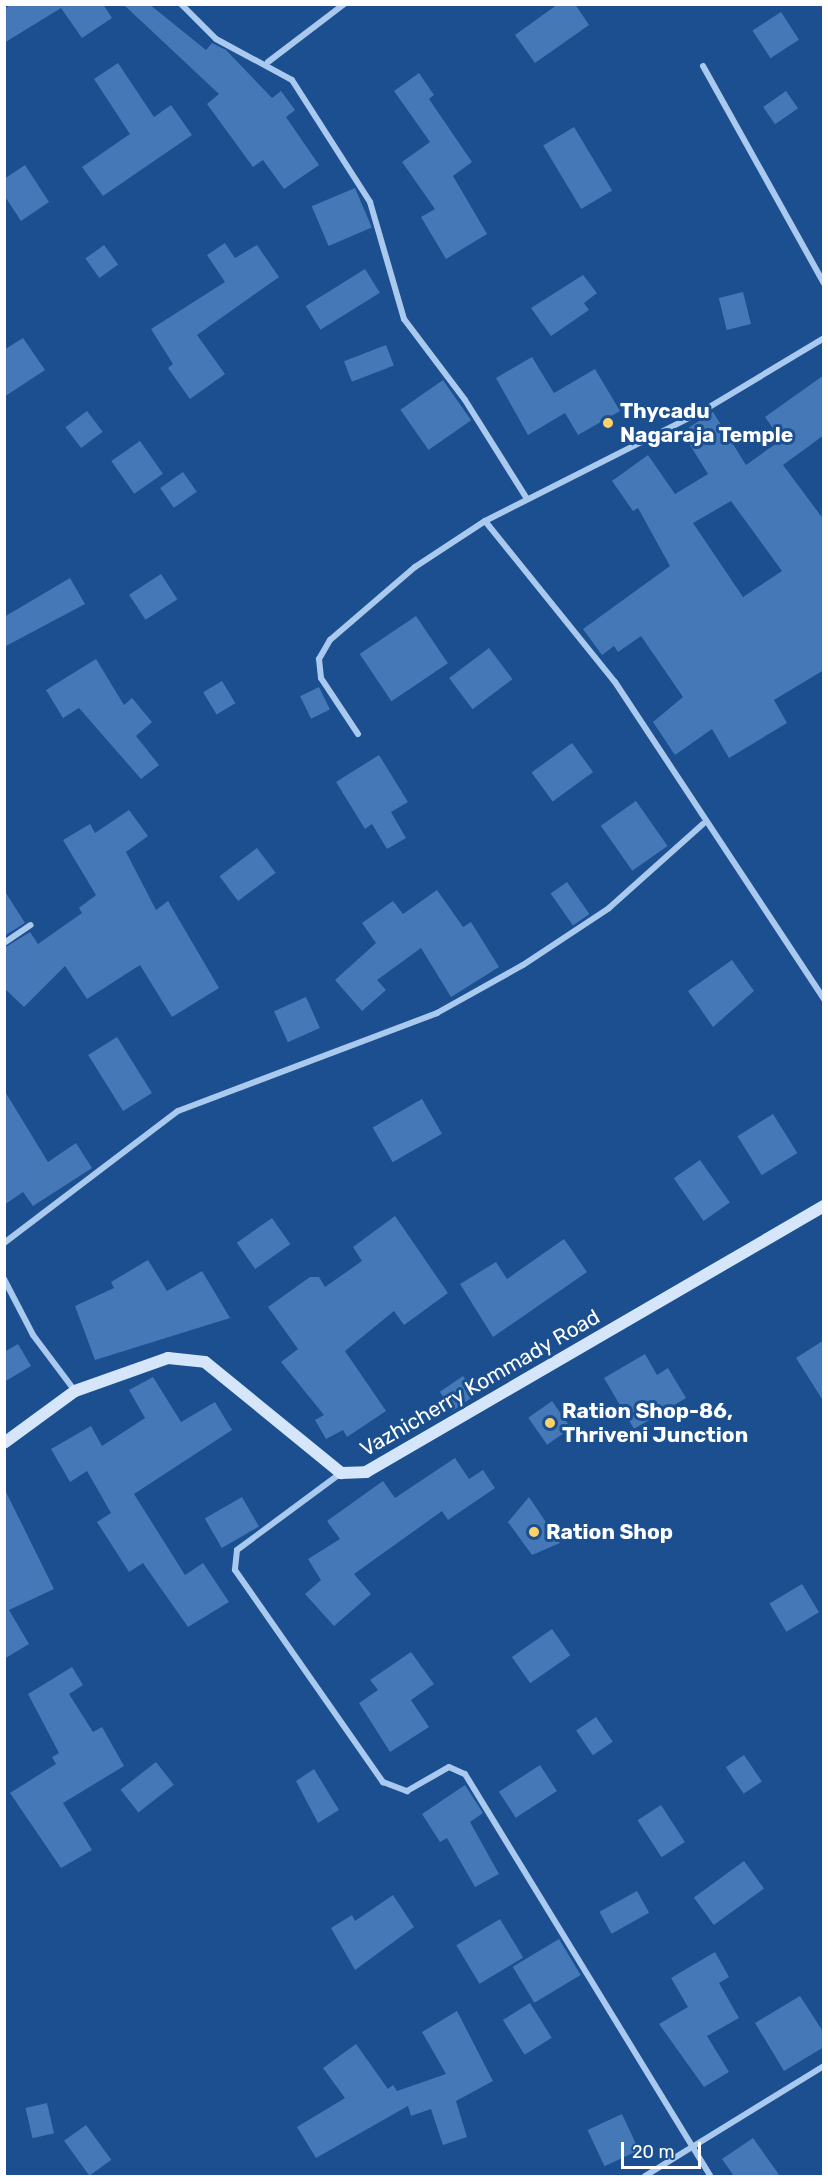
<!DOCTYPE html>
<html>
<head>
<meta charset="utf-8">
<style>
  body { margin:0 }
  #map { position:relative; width:828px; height:2181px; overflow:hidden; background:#1b4f8f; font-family:Rubik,sans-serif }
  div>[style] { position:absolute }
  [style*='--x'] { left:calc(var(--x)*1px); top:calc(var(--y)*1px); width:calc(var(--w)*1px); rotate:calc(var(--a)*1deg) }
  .building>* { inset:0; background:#4478b7; transform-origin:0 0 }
  .street>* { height:6px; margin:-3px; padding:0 3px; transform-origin:3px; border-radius:3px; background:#a9c9ee }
  .secondary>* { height:12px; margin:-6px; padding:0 6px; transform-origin:6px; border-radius:6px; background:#d6e6fa }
  .dots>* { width:16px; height:16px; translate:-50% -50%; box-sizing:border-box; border:3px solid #1b4f8f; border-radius:50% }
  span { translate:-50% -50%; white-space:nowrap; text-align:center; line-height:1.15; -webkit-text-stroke:6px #1b4f8f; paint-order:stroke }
  .poi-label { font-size:21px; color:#fff; font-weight:700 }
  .left { translate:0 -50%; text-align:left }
  .street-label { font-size:21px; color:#fff }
  .frame { position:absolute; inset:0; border:6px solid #fff; pointer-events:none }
  .scale { position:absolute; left:621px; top:2142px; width:80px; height:27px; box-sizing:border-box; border:3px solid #fff; border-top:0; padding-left:8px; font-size:18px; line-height:21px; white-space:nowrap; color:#fff; -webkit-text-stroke:4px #1b4f8f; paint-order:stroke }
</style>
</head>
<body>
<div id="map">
  <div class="building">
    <i style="clip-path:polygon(12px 4px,103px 4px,112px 18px,82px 38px,61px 8px,4px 43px,4px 9px)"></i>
    <i style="clip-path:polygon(123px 4px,149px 4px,206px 50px,212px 43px,226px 50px,272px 98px,281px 91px,295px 110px,286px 117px,319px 165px,284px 189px,263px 160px,253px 167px,207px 104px,219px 94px)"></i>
    <i style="clip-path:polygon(558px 4px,575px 4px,589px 25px,535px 63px,515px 35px)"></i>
    <i style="left:781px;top:12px;width:33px;height:34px;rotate:57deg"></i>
    <i style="clip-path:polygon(118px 63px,154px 117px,171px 105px,192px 135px,103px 196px,82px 167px,130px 134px,94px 79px)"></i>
    <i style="clip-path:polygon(419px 73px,434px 95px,429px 99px,472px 162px,453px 176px,487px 234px,446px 259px,421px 217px,435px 209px,402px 162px,430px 142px,394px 91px)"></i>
    <i style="left:786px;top:91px;width:21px;height:28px;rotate:55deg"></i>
    <i style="left:574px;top:127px;width:74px;height:36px;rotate:59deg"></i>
    <i style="clip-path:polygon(25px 165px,49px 202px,21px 221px,4px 195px,4px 179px)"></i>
    <i style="left:355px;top:188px;width:43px;height:47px;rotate:67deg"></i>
    <i style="clip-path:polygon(225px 243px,235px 258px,257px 245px,279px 277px,197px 335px,225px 374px,190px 399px,168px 368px,173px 364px,151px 329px,225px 282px,207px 255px)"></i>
    <i style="left:104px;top:245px;width:24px;height:23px;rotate:54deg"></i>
    <i style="left:365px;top:269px;width:28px;height:70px;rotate:58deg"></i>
    <i style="clip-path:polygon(583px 275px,597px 293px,584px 303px,589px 310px,551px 336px,531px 308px)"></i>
    <i style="left:743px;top:292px;width:33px;height:25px;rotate:76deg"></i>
    <i style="clip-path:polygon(23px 338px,45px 370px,4px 397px,4px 350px)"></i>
    <i style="left:386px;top:345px;width:22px;height:45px;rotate:69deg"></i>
    <i style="clip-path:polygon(532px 357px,554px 393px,595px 369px,620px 411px,578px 435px,565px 413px,528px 435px,496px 378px)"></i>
    <i style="clip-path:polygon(evenodd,824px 375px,824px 435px,783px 465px,824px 520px,824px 670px,774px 700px,787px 723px,729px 758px,712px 729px,675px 755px,653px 722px,683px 697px,641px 636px,618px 652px,614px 646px,602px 655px,583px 629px,670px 566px,638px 508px,633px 511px,612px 481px,648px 455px,675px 494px,708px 474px,682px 432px,713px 412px,746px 465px,781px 440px,765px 417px,824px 375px,731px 501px,782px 571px,743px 597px,693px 523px,731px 501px)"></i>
    <i style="left:443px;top:380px;width:49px;height:52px;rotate:55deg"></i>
    <i style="left:87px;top:411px;width:26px;height:27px;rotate:53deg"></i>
    <i style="left:140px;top:441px;width:40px;height:35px;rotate:55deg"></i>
    <i style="left:183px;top:472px;width:24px;height:28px;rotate:55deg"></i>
    <i style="left:161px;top:574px;width:30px;height:38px;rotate:57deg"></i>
    <i style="clip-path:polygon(70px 578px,85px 604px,4px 647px,4px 617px)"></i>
    <i style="left:416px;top:616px;width:57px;height:68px;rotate:56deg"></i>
    <i style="left:489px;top:648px;width:39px;height:50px;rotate:53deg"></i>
    <i style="clip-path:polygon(96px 659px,124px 705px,132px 698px,152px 722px,136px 736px,159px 765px,141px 779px,79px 708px,63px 718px,46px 690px)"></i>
    <i style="left:222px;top:681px;width:26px;height:22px;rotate:59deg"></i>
    <i style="left:319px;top:687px;width:25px;height:21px;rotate:64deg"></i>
    <i style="left:572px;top:743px;width:36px;height:50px;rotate:54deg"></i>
    <i style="clip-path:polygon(379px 755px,408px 802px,391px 812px,406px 838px,387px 849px,372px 824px,365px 829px,336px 782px)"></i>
    <i style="left:636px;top:801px;width:55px;height:43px;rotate:55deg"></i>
    <i style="clip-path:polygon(129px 810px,148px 836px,126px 852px,156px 910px,168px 901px,219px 988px,172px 1017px,140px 965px,87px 999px,65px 966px,24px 1007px,4px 988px,4px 948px,30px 932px,38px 944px,82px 913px,79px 908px,96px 895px,63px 840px,90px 824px,95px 833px)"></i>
    <i style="left:257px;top:848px;width:31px;height:47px;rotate:53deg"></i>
    <i style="left:567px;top:882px;width:39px;height:20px;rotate:55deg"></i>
    <i style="clip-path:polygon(4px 890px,25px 923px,4px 936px)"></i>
    <i style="clip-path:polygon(437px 890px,463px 927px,471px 922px,499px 967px,451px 997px,421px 948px,377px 980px,386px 990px,362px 1011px,335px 980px,376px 943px,362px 923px,393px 901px,403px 914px)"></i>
    <i style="clip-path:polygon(732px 960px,754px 991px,713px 1027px,688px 991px)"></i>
    <i style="left:306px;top:997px;width:34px;height:35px;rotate:66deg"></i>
    <i style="left:117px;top:1037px;width:66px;height:34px;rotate:58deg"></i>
    <i style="clip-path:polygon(4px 1090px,48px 1162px,76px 1143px,92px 1168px,33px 1206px,23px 1192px,4px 1205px)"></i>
    <i style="left:422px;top:1099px;width:40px;height:57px;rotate:60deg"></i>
    <i style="left:773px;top:1114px;width:46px;height:42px;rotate:58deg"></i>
    <i style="left:700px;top:1160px;width:52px;height:32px;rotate:55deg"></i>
    <i style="clip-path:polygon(395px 1216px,448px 1293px,404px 1325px,394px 1311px,345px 1351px,386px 1411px,347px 1437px,343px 1430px,326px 1439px,315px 1420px,324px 1415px,281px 1362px,298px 1349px,268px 1307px,310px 1277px,319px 1277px,325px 1287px,362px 1261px,353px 1247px)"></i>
    <i style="left:272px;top:1218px;width:32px;height:43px;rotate:55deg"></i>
    <i style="clip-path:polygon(564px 1239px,587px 1272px,493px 1337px,460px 1284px,496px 1262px,507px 1279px)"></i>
    <i style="clip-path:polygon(148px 1260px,167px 1291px,202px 1271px,230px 1318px,95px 1360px,75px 1306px,114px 1288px,111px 1282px)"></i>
    <i style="clip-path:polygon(824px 1340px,824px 1402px,796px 1358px)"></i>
    <i style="clip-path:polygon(18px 1344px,31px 1366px,4px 1382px,4px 1352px)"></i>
    <i style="clip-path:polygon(645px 1354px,657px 1375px,668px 1368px,686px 1398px,634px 1429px,604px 1378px)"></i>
    <i style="left:463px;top:1376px;width:23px;height:28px;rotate:56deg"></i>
    <i style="clip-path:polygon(153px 1377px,181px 1422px,215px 1402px,232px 1430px,134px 1494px,185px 1575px,203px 1563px,229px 1602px,188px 1627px,143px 1563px,129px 1572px,97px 1522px,111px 1513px,87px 1471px,70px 1482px,51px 1449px,91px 1426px,102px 1446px,145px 1418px,129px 1390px)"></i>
    <i style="left:552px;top:1401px;width:33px;height:29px;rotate:55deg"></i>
    <i style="clip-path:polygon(455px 1458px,469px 1479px,483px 1470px,495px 1488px,448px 1520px,442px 1511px,354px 1574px,371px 1594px,334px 1626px,305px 1594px,321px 1580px,308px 1559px,340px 1539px,327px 1521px,383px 1481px,395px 1498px)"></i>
    <i style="clip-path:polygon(4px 1488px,54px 1589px,9px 1610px,29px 1644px,4px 1659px)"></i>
    <i style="left:242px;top:1497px;width:34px;height:43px;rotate:60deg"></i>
    <i style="clip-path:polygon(529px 1497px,560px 1543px,532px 1555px,508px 1522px)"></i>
    <i style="left:802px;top:1584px;width:33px;height:38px;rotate:59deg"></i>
    <i style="left:552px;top:1629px;width:32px;height:49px;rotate:55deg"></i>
    <i style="clip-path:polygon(411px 1652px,434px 1684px,411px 1700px,429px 1727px,390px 1752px,359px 1703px,378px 1690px,370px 1680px)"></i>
    <i style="clip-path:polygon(72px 1667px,83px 1685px,69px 1694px,93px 1732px,102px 1727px,124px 1766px,63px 1803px,92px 1850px,61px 1868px,10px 1793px,56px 1764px,52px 1757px,59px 1753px,28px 1694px)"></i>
    <i style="left:596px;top:1717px;width:30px;height:24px;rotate:56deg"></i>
    <i style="left:744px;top:1755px;width:32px;height:22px;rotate:56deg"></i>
    <i style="left:156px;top:1762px;width:29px;height:45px;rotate:52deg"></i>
    <i style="left:540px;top:1765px;width:31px;height:49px;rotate:57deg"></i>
    <i style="clip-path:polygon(314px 1769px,339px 1810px,318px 1823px,296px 1781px)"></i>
    <i style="clip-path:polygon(465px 1785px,483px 1813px,470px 1822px,499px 1874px,475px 1887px,447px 1838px,440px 1842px,422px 1814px)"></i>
    <i style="left:661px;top:1805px;width:44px;height:28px;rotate:57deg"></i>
    <i style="left:744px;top:1861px;width:34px;height:62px;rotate:54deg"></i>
    <i style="left:637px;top:1891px;width:25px;height:43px;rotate:61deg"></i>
    <i style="clip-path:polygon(393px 1895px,414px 1927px,355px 1970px,331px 1928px,352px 1915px,355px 1921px)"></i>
    <i style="left:500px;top:1919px;width:45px;height:51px;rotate:59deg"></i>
    <i style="left:559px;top:1939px;width:42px;height:54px;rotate:59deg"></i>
    <i style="clip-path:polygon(715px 1952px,729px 1977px,719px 1983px,739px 2018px,707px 2036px,729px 2072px,704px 2087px,659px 2024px,688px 2007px,671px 1978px)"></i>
    <i style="clip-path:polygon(800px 1996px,824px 2033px,824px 2047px,784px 2071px,755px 2023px)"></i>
    <i style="left:530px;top:2003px;width:41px;height:32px;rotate:58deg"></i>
    <i style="clip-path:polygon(457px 2011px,493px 2081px,456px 2101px,467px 2137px,443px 2145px,431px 2109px,411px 2116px,408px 2106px,316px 2158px,297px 2127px,345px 2098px,323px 2068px,356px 2044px,388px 2089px,393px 2085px,397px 2091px,446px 2074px,422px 2032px)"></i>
    <i style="left:47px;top:2103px;width:31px;height:22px;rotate:77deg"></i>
    <i style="left:622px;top:2114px;width:40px;height:38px;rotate:65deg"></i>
    <i style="left:86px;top:2125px;width:43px;height:27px;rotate:54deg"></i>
    <i style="clip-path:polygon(753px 2138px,780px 2176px,734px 2176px,722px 2159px)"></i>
  </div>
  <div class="street">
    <i style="--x:181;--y:4;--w:49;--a:45"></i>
    <i style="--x:216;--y:39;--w:86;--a:28.3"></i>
    <i style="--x:292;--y:80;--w:145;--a:57.4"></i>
    <i style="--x:370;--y:202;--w:122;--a:73.8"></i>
    <i style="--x:404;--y:319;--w:101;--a:53"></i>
    <i style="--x:465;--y:400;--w:117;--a:57.9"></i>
    <i style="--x:268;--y:62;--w:96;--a:-37.3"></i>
    <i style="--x:703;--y:66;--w:248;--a:60.9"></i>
    <i style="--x:485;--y:521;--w:207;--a:51.1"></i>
    <i style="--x:615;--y:682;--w:380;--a:56.6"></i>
    <i style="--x:358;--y:734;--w:67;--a:-123.5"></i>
    <i style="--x:321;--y:678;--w:19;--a:-96"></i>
    <i style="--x:319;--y:659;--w:22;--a:-60"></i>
    <i style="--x:330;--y:640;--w:112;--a:-40.7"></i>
    <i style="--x:415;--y:567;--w:84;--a:-33.3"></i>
    <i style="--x:485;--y:521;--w:242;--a:-26.8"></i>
    <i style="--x:701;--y:412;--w:144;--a:-31"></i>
    <i style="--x:4;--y:943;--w:32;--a:-34"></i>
    <i style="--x:4;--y:1243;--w:218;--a:-37.2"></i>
    <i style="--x:178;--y:1111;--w:277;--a:-20.7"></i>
    <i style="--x:437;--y:1013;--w:98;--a:-29.2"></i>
    <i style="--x:523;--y:965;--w:103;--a:-33.5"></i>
    <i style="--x:609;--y:908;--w:126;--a:-41.8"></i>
    <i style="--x:4;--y:1279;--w:63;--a:62.6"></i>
    <i style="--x:33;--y:1335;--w:70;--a:53.1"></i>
    <i style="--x:341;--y:1473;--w:129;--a:143.5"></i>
    <i style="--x:237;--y:1550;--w:20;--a:96"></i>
    <i style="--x:235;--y:1570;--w:259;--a:55.1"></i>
    <i style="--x:383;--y:1782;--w:26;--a:21"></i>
    <i style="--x:407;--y:1791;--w:48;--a:-29.7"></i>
    <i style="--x:449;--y:1767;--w:17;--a:24"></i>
    <i style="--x:465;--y:1774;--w:471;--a:58.6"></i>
    <i style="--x:645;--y:2176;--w:210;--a:-31.6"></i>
  </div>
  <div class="secondary">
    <i style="--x:4;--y:1443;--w:88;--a:-36.2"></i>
    <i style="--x:75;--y:1391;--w:99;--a:-19.5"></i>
    <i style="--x:168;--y:1358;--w:37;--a:6"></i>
    <i style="--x:205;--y:1362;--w:176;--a:39.2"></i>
    <i style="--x:341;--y:1473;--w:25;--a:-2"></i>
    <i style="--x:366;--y:1472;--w:530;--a:-30.15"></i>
  </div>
  <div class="dots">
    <i style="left:608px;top:423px;background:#ffd166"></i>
    <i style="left:550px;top:1423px;background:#ffd166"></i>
    <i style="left:534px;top:1532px;background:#ffd166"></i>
  </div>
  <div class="poi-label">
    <span class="left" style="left:620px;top:423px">Thycadu<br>Nagaraja Temple</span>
    <span class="left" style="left:562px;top:1423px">Ration Shop-86,<br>Thriveni Junction</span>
    <span class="left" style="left:546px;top:1532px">Ration Shop</span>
  </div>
  <div class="street-label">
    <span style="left:480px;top:1383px;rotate:-30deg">Vazhicherry Kommady Road</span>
  </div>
  <div class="frame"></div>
  <div class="scale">20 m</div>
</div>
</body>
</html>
